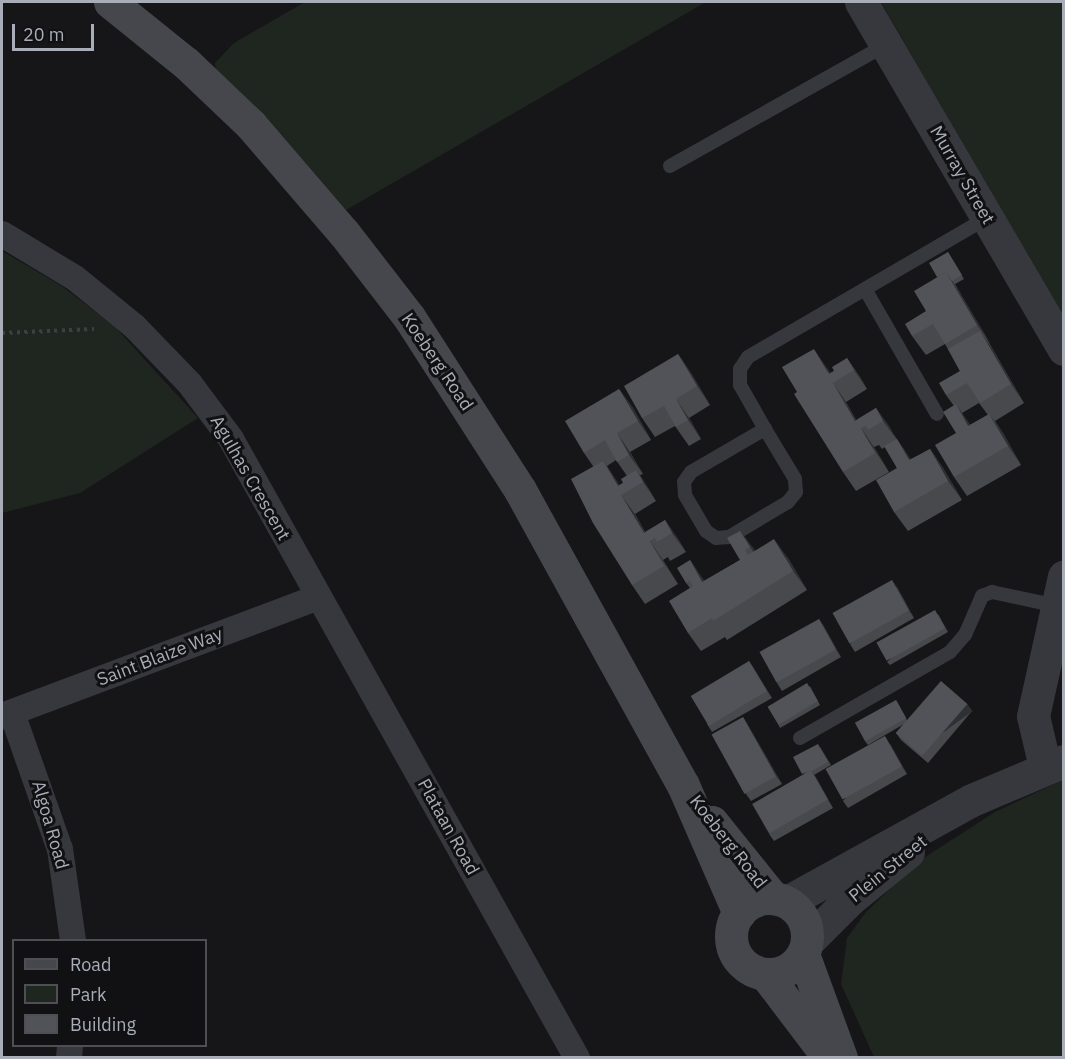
<!DOCTYPE html>
<html>
<head>
<meta charset="utf-8">
<style>
  body { margin:0 }
  #map { position:relative; width:1065px; height:1059px; overflow:hidden; background:#161618; font-family:"IBM Plex Sans",sans-serif }
  div>[style] { position:absolute }
  [style*='--x'] { left:calc(var(--x)*1px); top:calc(var(--y)*1px); width:calc(var(--w)*1px); rotate:calc(var(--a)*1deg) }
  .green>* { inset:0; background:#1e261f }
  .path>* { height:4px; margin-top:-2px; transform-origin:0; background:repeating-linear-gradient(90deg,#3d3f44 0 3px,transparent 0 7.5px) }
  .service>* { height:14px; margin:-7px; padding:0 7px; transform-origin:7px; border-radius:7px; background:#37383d }
  .minor>* { height:26px; margin:-13px; padding:0 13px; transform-origin:13px; border-radius:13px; background:#37383d }
  .tertiary>* { height:33px; margin:-16.5px; padding:0 16.5px; transform-origin:16.5px; border-radius:16.5px; background:#37383d }
  .secondary>* { height:33px; margin:-16.5px; padding:0 16.5px; transform-origin:16.5px; border-radius:16.5px; background:#45474d }
  .secondary>.ring { margin:-16.5px; padding:0; box-sizing:content-box; background:none; border:33px solid #45474d; border-radius:50% }
  .wall>* { inset:0; background:#47494d }
  .shaded-wall>* { inset:0; background:#2f3033; transform-origin:0 0 }
  .building>* { inset:0; background:#525359; transform-origin:0 0 }
  span { translate:-50% -50%; white-space:nowrap; text-align:center; line-height:1.15; -webkit-text-stroke:6px #111113; paint-order:stroke }
  .street-label { font-size:18px; color:#a8adb8 }
  .frame { position:absolute; inset:0; border:3px solid #a8adb8; pointer-events:none }
  .legend { position:absolute; left:12px; top:939px; width:195px; height:108px; box-sizing:border-box; background:#111113; border:2px solid #4d4f55; margin:0; padding:8px 10px; list-style:none; font-size:18px; color:#a8adb8 }
  .legend li { display:flex; align-items:center; gap:12px; height:30px }
  .legend b { width:30px; border:2px solid #4d4f55 }
  .scale { position:absolute; left:12px; top:24px; width:82px; height:27px; box-sizing:border-box; border:3px solid #a8adb8; border-top:0; padding-left:8px; font-size:18px; line-height:21px; white-space:nowrap; color:#a8adb8; -webkit-text-stroke:4px #111113; paint-order:stroke }
</style>
</head>
<body>
<div id="map">
  <div class="green">
    <i style="clip-path:polygon(305px 2px,706px 2px,346px 210px,270px 125px,216px 73px,215px 63px,234px 43px)"></i>
    <i style="clip-path:polygon(881px 2px,1063px 2px,1063px 315px,1057px 307px)"></i>
    <i style="clip-path:polygon(2px 251px,62px 286px,116px 328px,198px 418px,80px 493px,2px 513px)"></i>
    <i style="clip-path:polygon(1063px 780px,1063px 1057px,874px 1057px,841px 984px,847px 938px,866px 912px,919px 861px,995px 812px)"></i>
  </div>
  <div class="path">
    <i style="--x:2;--y:333;--w:92;--a:-2.5"></i>
  </div>
  <div class="service">
    <i style="--x:670;--y:166;--w:248;--a:-29.3"></i>
    <i style="--x:865;--y:289;--w:144;--a:60.1"></i>
    <i style="--x:765;--y:429;--w:51;--a:-119.6"></i>
    <i style="--x:740;--y:385;--w:16;--a:-90"></i>
    <i style="--x:740;--y:369;--w:14;--a:-56"></i>
    <i style="--x:748;--y:357;--w:276;--a:-30.2"></i>
    <i style="--x:765;--y:429;--w:58;--a:59"></i>
    <i style="--x:795;--y:479;--w:13;--a:86"></i>
    <i style="--x:796;--y:492;--w:13;--a:129"></i>
    <i style="--x:788;--y:502;--w:69;--a:149.3"></i>
    <i style="--x:729;--y:537;--w:13;--a:176"></i>
    <i style="--x:716;--y:538;--w:12;--a:-145"></i>
    <i style="--x:706;--y:531;--w:42;--a:-120.3"></i>
    <i style="--x:685;--y:495;--w:13;--a:-94"></i>
    <i style="--x:684;--y:482;--w:12;--a:-55"></i>
    <i style="--x:691;--y:472;--w:86;--a:-30.2"></i>
    <i style="--x:800;--y:738;--w:173;--a:-29.8"></i>
    <i style="--x:950;--y:652;--w:23;--a:-49"></i>
    <i style="--x:965;--y:635;--w:43;--a:-66.4"></i>
    <i style="--x:982;--y:596;--w:11;--a:-22"></i>
    <i style="--x:992;--y:592;--w:66;--a:12.2"></i>
  </div>
  <div class="minor">
    <i style="--x:2;--y:234;--w:85;--a:31.1"></i>
    <i style="--x:75;--y:278;--w:77;--a:39.2"></i>
    <i style="--x:135;--y:327;--w:79;--a:46"></i>
    <i style="--x:190;--y:384;--w:69;--a:53.3"></i>
    <i style="--x:231;--y:439;--w:709;--a:60.8"></i>
    <i style="--x:12;--y:713;--w:144;--a:70.6"></i>
    <i style="--x:60;--y:849;--w:92;--a:81.9"></i>
    <i style="--x:2;--y:716;--w:338;--a:-20.6"></i>
    <i style="--x:69;--y:1058;--w:12;--a:-85"></i>
  </div>
  <div class="tertiary">
    <i style="--x:861;--y:2;--w:402;--a:59.7"></i>
    <i style="--x:1045;--y:767;--w:52;--a:-103.2"></i>
    <i style="--x:1033;--y:716;--w:143;--a:-77.5"></i>
    <i style="--x:787;--y:902;--w:211;--a:-28.9"></i>
    <i style="--x:972;--y:800;--w:100;--a:-23"></i>
    <i style="--x:807;--y:942;--w:59;--a:-45"></i>
    <i style="--x:849;--y:900;--w:76;--a:-39.1"></i>
  </div>
  <div class="secondary">
    <i style="--x:110;--y:2;--w:97;--a:38.8"></i>
    <i style="--x:186;--y:63;--w:90;--a:43.6"></i>
    <i style="--x:251;--y:125;--w:143;--a:49.3"></i>
    <i style="--x:344;--y:233;--w:106;--a:52.3"></i>
    <i style="--x:409;--y:317;--w:206;--a:57.3"></i>
    <i style="--x:520;--y:490;--w:337;--a:61.1"></i>
    <i style="--x:683;--y:785;--w:140;--a:66.4"></i>
    <i style="--x:712;--y:822;--w:97;--a:51.2"></i>
    <i class="ring" style="left:731px;top:898px;width:43px;height:43px"></i>
    <i style="--x:803;--y:954;--w:111;--a:69.9"></i>
    <i style="--x:766;--y:975;--w:104;--a:52.8"></i>
  </div>
  <div class="wall">
    <i style="clip-path:polygon(evenodd,948px 252px,964px 279px,955px 284px,1024px 403px,995px 421px,1003px 433px,1021px 465px,967px 496px,954px 477px,956px 433px,954px 406px,946px 395px,960px 371px,945px 344px,926px 355px,912px 336px,926px 311px,937px 277px,948px 252px,979px 403px,988px 415px,970px 425px,962px 413px,979px 403px)"></i>
    <i style="clip-path:polygon(678px 354px,691px 373px,710px 405px,689px 418px,701px 439px,689px 446px,675px 426px,655px 437px,642px 418px)"></i>
    <i style="clip-path:polygon(847px 358px,860px 377px,867px 389px,846px 402px,856px 420px,876px 408px,911px 460px,930px 449px,943px 468px,962px 500px,908px 531px,894px 512px,897px 468px,885px 447px,882px 449px,879px 445px,874px 447px,889px 472px,856px 491px,843px 472px,827px 368px,830px 373px,834px 371px)"></i>
    <i style="clip-path:polygon(evenodd,619px 389px,633px 408px,651px 440px,630px 452px,643px 474px,640px 475px,656px 501px,635px 514px,645px 532px,665px 520px,678px 539px,686px 552px,670px 561px,668px 557px,663px 560px,678px 584px,645px 604px,632px 585px,593px 466px,584px 453px,619px 389px,616px 460px,627px 476px,623px 483px,619px 485px,607px 466px,616px 460px)"></i>
    <i style="clip-path:polygon(740px 531px,755px 551px,788px 558px,807px 590px,727px 640px,725px 637px,701px 651px,688px 633px,690px 588px,686px 583px,690px 560px,704px 581px,740px 560px)"></i>
    <i style="clip-path:polygon(897px 587px,914px 618px,855px 652px,850px 644px)"></i>
    <i style="clip-path:polygon(938px 614px,948px 632px,890px 665px,887px 662px)"></i>
    <i style="clip-path:polygon(819px 619px,841px 657px,782px 691px,777px 683px)"></i>
    <i style="clip-path:polygon(749px 661px,772px 698px,712px 732px,707px 724px)"></i>
    <i style="clip-path:polygon(810px 686px,820px 705px,780px 728px,778px 724px)"></i>
    <i style="clip-path:polygon(896px 700px,907px 720px,967px 704px,972px 711px,928px 763px,901px 740px,896px 733px,904px 724px,868px 745px,865px 741px)"></i>
    <i style="clip-path:polygon(743px 717px,782px 784px,751px 801px,746px 794px)"></i>
    <i style="clip-path:polygon(890px 744px,907px 774px,848px 808px,843px 801px)"></i>
    <i style="clip-path:polygon(820px 747px,831px 765px,814px 775px,833px 808px,774px 841px,769px 834px)"></i>
  </div>
  <div class="shaded-wall">
    <i style="clip-path:polygon(946px 272px,959px 291px,991px 344px,977px 325px)"></i>
    <i style="clip-path:polygon(980px 331px,993px 350px,1024px 403px,1011px 384px)"></i>
    <i style="clip-path:polygon(814px 349px,827px 368px,835px 381px,829px 374px)"></i>
    <i style="clip-path:polygon(678px 354px,691px 373px,710px 405px,697px 386px)"></i>
    <i style="clip-path:polygon(847px 358px,860px 377px,867px 389px,854px 370px)"></i>
    <i style="clip-path:polygon(833px 383px,846px 402px,861px 428px,874px 447px,889px 472px,855px 421px)"></i>
    <i style="clip-path:polygon(619px 389px,633px 408px,651px 440px,638px 421px)"></i>
    <i style="clip-path:polygon(676px 399px,689px 418px,701px 439px,688px 420px)"></i>
    <i style="clip-path:polygon(956px 404px,969px 423px,982px 445px,968px 426px)"></i>
    <i style="clip-path:polygon(876px 408px,890px 427px,897px 440px,883px 421px)"></i>
    <i style="clip-path:polygon(989px 414px,1003px 433px,1021px 465px,1008px 446px)"></i>
    <i style="clip-path:polygon(617px 433px,630px 452px,643px 474px,629px 455px)"></i>
    <i style="clip-path:polygon(897px 439px,910px 458px,923px 479px,909px 460px)"></i>
    <i style="clip-path:polygon(930px 449px,943px 468px,962px 500px,948px 481px)"></i>
    <i style="clip-path:polygon(603px 461px,616px 480px,624px 493px,618px 486px)"></i>
    <i style="clip-path:polygon(636px 470px,649px 489px,656px 501px,643px 482px)"></i>
    <i style="clip-path:polygon(621px 495px,635px 514px,652px 544px,663px 560px,678px 584px,644px 533px)"></i>
    <i style="clip-path:polygon(665px 520px,678px 539px,686px 552px,672px 533px)"></i>
    <i style="clip-path:polygon(740px 531px,754px 549px,763px 566px,750px 547px)"></i>
    <i style="clip-path:polygon(774px 539px,788px 558px,807px 590px,793px 571px)"></i>
    <i style="clip-path:polygon(690px 560px,703px 579px,716px 601px,702px 582px)"></i>
    <i style="clip-path:polygon(892px 580px,897px 587px,914px 618px,909px 611px)"></i>
    <i style="clip-path:polygon(819px 619px,824px 626px,841px 657px,836px 650px)"></i>
    <i style="clip-path:polygon(749px 661px,754px 668px,772px 698px,767px 691px)"></i>
    <i style="left:967px;top:704px;width:9px;height:68px;rotate:54deg"></i>
    <i style="clip-path:polygon(743px 717px,748px 725px,782px 784px,776px 776px)"></i>
    <i style="clip-path:polygon(885px 736px,890px 744px,907px 774px,902px 767px)"></i>
    <i style="clip-path:polygon(811px 770px,816px 777px,833px 808px,828px 800px)"></i>
  </div>
  <div class="building">
    <i style="clip-path:polygon(948px 252px,962px 275px,952px 281px,946px 272px,937px 277px,929px 263px)"></i>
    <i style="clip-path:polygon(946px 272px,977px 325px,945px 344px,933px 324px,912px 336px,905px 324px,926px 311px,914px 291px)"></i>
    <i style="clip-path:polygon(980px 331px,1011px 384px,980px 403px,967px 383px,946px 395px,939px 383px,960px 371px,948px 349px)"></i>
    <i style="clip-path:polygon(814px 349px,829px 374px,834px 371px,832px 367px,847px 358px,854px 370px,833px 383px,855px 421px,876px 408px,883px 421px,868px 430px,866px 426px,861px 428px,875px 453px,843px 472px,794px 394px,797px 392px,782px 367px)"></i>
    <i style="clip-path:polygon(678px 354px,697px 386px,676px 399px,688px 420px,676px 427px,664px 406px,642px 418px,624px 386px)"></i>
    <i style="clip-path:polygon(619px 389px,638px 421px,617px 433px,629px 455px,617px 462px,605px 440px,584px 453px,565px 421px)"></i>
    <i style="clip-path:polygon(956px 404px,968px 426px,989px 414px,1008px 446px,954px 477px,935px 445px,956px 433px,943px 412px)"></i>
    <i style="clip-path:polygon(897px 439px,909px 460px,930px 449px,948px 481px,894px 512px,876px 480px,897px 468px,884px 446px)"></i>
    <i style="clip-path:polygon(603px 461px,618px 486px,623px 483px,621px 479px,636px 470px,643px 482px,621px 495px,644px 533px,665px 520px,672px 533px,657px 542px,655px 538px,650px 541px,664px 566px,632px 585px,593px 523px,571px 479px)"></i>
    <i style="clip-path:polygon(740px 531px,750px 547px,745px 550px,748px 555px,774px 539px,793px 571px,713px 621px,712px 618px,688px 633px,669px 601px,693px 586px,690px 581px,686px 583px,677px 568px,690px 560px,702px 582px,740px 560px,727px 538px)"></i>
    <i style="left:892px;top:580px;width:35px;height:68px;rotate:61deg"></i>
    <i style="left:935px;top:610px;width:21px;height:67px;rotate:61deg"></i>
    <i style="left:819px;top:619px;width:35px;height:68px;rotate:61deg"></i>
    <i style="left:749px;top:661px;width:35px;height:68px;rotate:59deg"></i>
    <i style="left:941px;top:681px;width:35px;height:69px;rotate:41deg"></i>
    <i style="left:807px;top:683px;width:21px;height:46px;rotate:59deg"></i>
    <i style="left:896px;top:700px;width:21px;height:47px;rotate:61deg"></i>
    <i style="left:743px;top:717px;width:68px;height:36px;rotate:61deg"></i>
    <i style="left:885px;top:736px;width:35px;height:68px;rotate:61deg"></i>
    <i style="clip-path:polygon(818px 744px,828px 762px,812px 771px,811px 770px,802px 774px,793px 757px)"></i>
    <i style="left:811px;top:770px;width:34px;height:68px;rotate:60deg"></i>
  </div>
  <div class="street-label">
    <span style="left:962px;top:175px;rotate:60deg">Murray Street</span>
    <span style="left:437px;top:362px;rotate:56deg">Koeberg Road</span>
    <span style="left:250px;top:478px;rotate:60deg">Agulhas Crescent</span>
    <span style="left:160px;top:657px;rotate:-21deg">Saint Blaize Way</span>
    <span style="left:50px;top:825px;rotate:74deg">Algoa Road</span>
    <span style="left:448px;top:827px;rotate:61deg">Plataan Road</span>
    <span style="left:728px;top:842px;rotate:52deg">Koeberg Road</span>
    <span style="left:888px;top:869px;rotate:-39deg">Plein Street</span>
  </div>
  <div class="frame"></div>
  <ul class="legend">
  <li><b style="height:8px;background:#45474d"></b>Road</li>
  <li><b style="height:16px;background:#1e261f"></b>Park</li>
  <li><b style="height:16px;background:#525359"></b>Building</li>
  </ul>
  <div class="scale">20 m</div>
</div>
</body>
</html>
